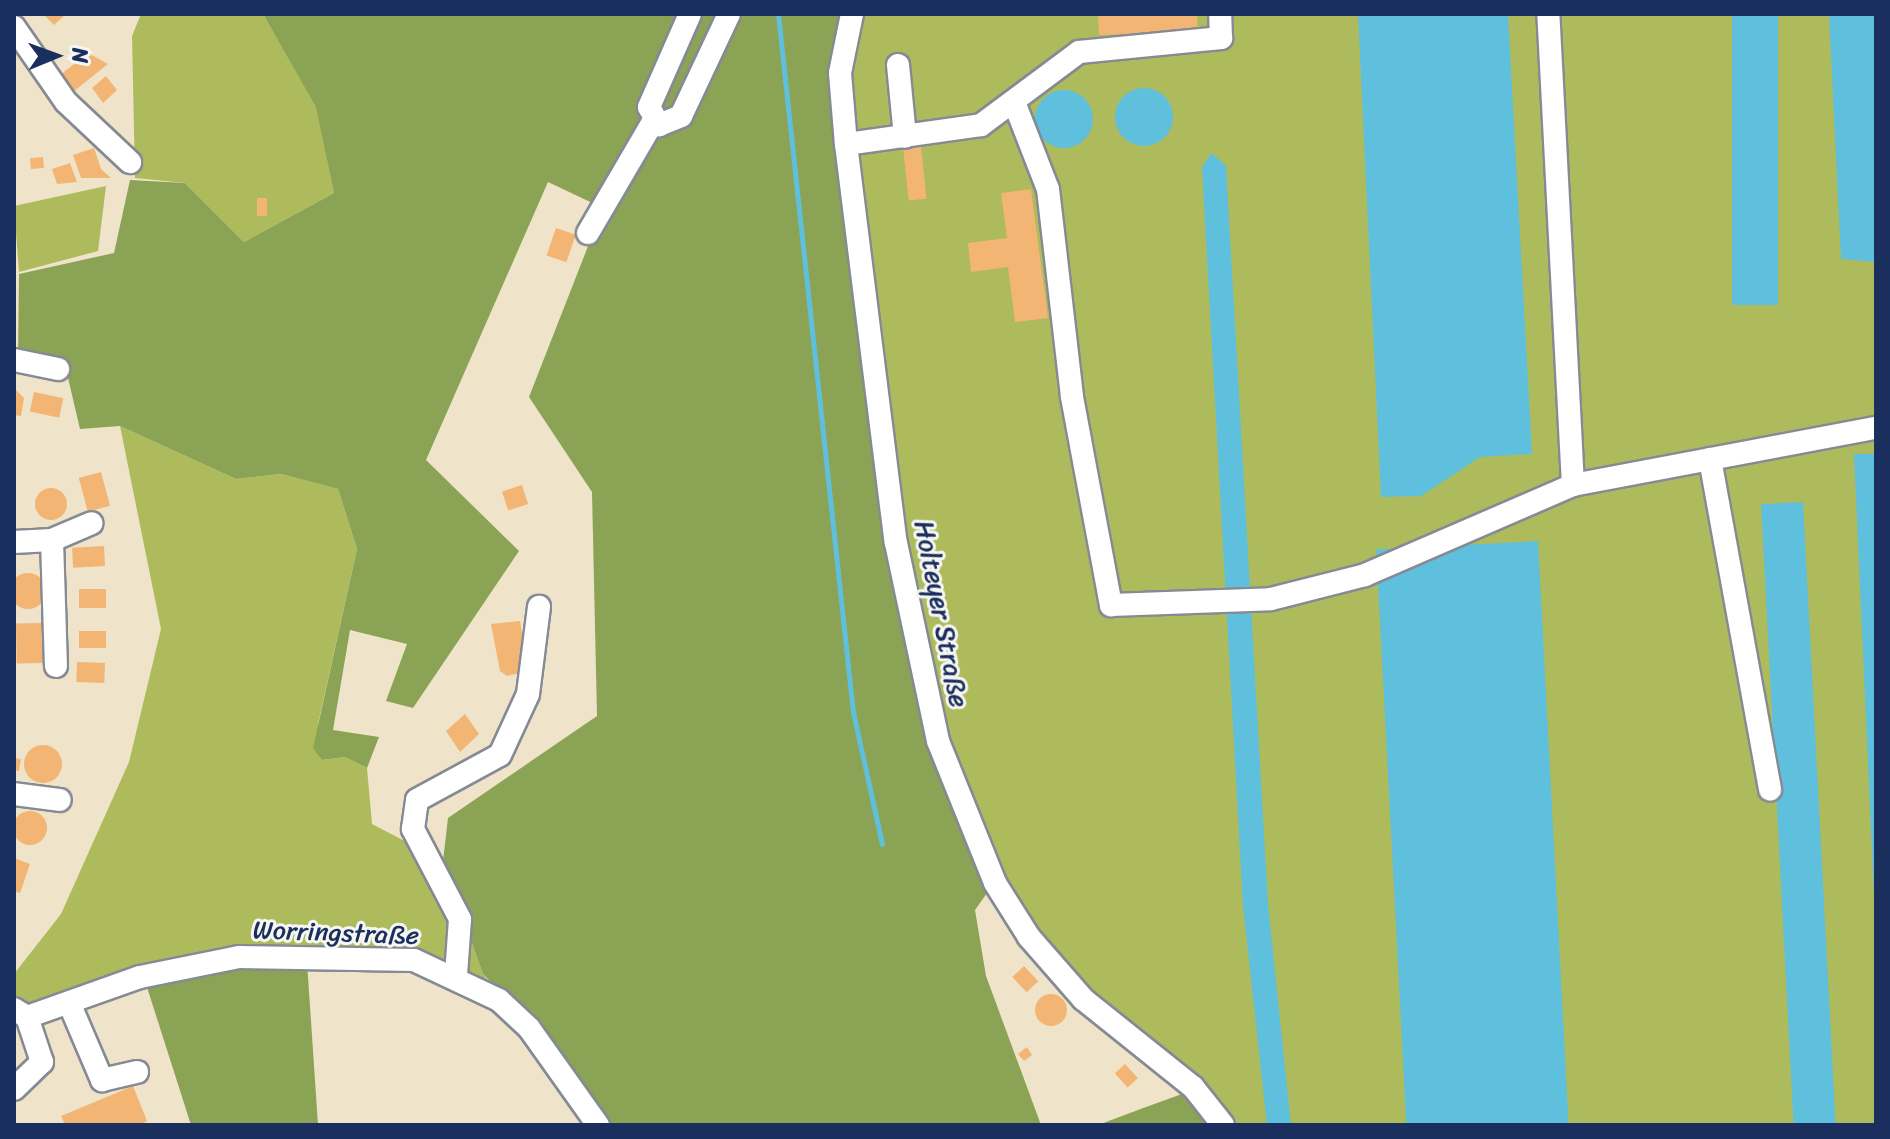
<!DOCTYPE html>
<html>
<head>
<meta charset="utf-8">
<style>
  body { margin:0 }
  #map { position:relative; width:1890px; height:1139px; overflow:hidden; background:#efe4c9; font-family:Sriracha,sans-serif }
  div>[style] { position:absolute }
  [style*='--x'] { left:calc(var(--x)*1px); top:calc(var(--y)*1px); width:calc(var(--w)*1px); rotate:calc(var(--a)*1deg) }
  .green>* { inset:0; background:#adbb5d }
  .forest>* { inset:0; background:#8aa354 }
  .water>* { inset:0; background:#5fc0de; transform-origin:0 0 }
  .round { border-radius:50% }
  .stream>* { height:5px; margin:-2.5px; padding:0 2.5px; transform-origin:2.5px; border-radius:2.5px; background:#5fc0de }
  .building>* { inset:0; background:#f2b573; transform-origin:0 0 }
  .roads { filter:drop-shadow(2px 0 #858a94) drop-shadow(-2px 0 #858a94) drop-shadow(0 2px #858a94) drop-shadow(0 -2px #858a94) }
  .minor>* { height:22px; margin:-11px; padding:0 11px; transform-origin:11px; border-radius:11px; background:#fff }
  span { translate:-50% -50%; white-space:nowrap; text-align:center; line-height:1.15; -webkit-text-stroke:6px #f6f6f2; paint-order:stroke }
  .street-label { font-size:26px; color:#1b2f5e }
  .frame { position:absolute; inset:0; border:16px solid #1b2f5e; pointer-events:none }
  .north { position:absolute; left:16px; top:16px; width:80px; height:80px; -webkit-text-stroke:6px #f6f6f2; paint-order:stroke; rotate:89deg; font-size:22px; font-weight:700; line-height:32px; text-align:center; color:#1b2f5e }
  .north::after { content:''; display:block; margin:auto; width:28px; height:36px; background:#1b2f5e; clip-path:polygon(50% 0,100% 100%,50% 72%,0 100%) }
</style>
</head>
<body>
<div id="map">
  <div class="green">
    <i style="clip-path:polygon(141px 14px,263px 14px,317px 107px,334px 193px,244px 242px,185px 183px,135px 178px,132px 36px)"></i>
    <i style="clip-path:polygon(857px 14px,1876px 14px,1876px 1125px,1225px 1125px,1084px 998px,997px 882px,922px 661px,852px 155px,850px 30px)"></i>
    <i style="clip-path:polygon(106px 186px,98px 251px,19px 272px,14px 206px)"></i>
    <i style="clip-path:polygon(120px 426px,236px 479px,281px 474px,338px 489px,357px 549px,318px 724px,322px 760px,345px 757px,367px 768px,372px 824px,443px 861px,483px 974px,500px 997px,444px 965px,240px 955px,42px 1012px,14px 1008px,14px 974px,61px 914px,129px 762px,161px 629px)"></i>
  </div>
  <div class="forest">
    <i style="clip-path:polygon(263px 14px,848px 14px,843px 26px,912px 659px,992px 886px,975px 910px,986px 976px,1041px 1125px,604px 1125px,527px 1019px,483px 974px,443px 861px,448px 818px,597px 716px,592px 492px,529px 397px,603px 208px,548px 182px,426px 460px,519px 551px,413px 708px,386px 701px,407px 644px,350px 630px,333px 730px,379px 737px,367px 768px,345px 757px,322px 760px,313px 748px,357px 549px,338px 489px,281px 474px,236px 479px,120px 426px,80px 429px,65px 365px,18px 357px,19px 274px,114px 253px,130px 180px,185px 183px,244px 242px,334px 193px,316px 107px)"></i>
    <i style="clip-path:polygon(307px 962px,318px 1125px,191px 1125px,145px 981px,167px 973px)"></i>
    <i style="clip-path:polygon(1193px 1090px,1222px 1125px,1098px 1125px,1146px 1107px)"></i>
  </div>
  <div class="water">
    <i style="clip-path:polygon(1358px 14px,1508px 14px,1532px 454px,1480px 457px,1421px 496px,1381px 497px)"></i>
    <i style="left:1732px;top:14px;width:46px;height:291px"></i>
    <i style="clip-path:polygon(1829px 14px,1875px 14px,1876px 262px,1841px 259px)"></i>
    <i class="round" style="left:1115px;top:88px;width:58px;height:58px"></i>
    <i class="round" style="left:1035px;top:90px;width:58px;height:58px"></i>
    <i style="clip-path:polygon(1212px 153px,1226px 166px,1268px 904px,1291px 1125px,1267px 1125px,1243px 906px,1202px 167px)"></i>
    <i style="clip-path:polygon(1854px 454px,1876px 454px,1876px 940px)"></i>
    <i style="left:1803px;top:502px;width:624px;height:42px;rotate:87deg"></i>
    <i style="left:1538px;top:541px;width:585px;height:162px;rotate:87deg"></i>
  </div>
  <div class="stream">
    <i style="--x:778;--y:14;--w:702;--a:83.87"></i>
    <i style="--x:853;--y:712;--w:135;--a:77.6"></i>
  </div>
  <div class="building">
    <i style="clip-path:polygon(43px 14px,66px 14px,54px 25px)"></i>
    <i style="clip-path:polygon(1098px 14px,1197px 14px,1198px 32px,1099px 35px)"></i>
    <i style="clip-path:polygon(88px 53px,108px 64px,69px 95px,55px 79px)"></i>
    <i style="clip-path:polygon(106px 76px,117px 90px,103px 103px,92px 88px)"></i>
    <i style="left:921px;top:146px;width:53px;height:18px;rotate:84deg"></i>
    <i style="clip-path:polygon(94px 148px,101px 169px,111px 178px,81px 178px,73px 155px)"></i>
    <i style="left:43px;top:157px;width:11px;height:13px;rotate:85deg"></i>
    <i style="clip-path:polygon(70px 163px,77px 182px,57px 184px,52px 169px)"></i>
    <i style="clip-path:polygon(1031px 189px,1048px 318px,1015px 322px,1008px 267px,971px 272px,968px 243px,1007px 238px,1001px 193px)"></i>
    <i style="left:257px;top:198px;width:10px;height:18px"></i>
    <i style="left:556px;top:228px;width:21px;height:29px;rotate:19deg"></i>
    <i style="clip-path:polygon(14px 388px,24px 398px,21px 416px,14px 415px)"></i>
    <i style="left:34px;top:392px;width:30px;height:20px;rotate:12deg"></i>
    <i style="left:101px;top:472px;width:35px;height:23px;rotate:75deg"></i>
    <i style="left:522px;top:485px;width:20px;height:21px;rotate:72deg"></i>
    <i class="round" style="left:35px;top:488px;width:32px;height:32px"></i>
    <i style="left:104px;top:546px;width:20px;height:32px;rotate:87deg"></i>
    <i class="round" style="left:10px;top:573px;width:36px;height:36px"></i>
    <i style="left:106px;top:589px;width:19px;height:27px;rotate:90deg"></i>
    <i style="clip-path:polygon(520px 621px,528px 671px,507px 676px,500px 671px,491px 624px)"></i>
    <i style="left:42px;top:623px;width:40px;height:26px;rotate:89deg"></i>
    <i style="left:79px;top:631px;width:27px;height:17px"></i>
    <i style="left:77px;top:662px;width:28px;height:20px;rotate:2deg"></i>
    <i style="clip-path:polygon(465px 714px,479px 734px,460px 752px,446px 731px)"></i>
    <i class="round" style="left:24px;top:745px;width:38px;height:38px"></i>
    <i style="clip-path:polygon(14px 758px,21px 759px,19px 771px,14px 770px)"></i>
    <i class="round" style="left:13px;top:811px;width:34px;height:34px"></i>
    <i style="clip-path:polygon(14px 858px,30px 864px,20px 893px,14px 891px)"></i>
    <i style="left:1024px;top:966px;width:21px;height:16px;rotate:47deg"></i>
    <i class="round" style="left:1035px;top:994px;width:32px;height:32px"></i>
    <i style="clip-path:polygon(1027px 1047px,1032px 1055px,1024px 1061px,1018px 1054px)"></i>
    <i style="left:1125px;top:1064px;width:19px;height:14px;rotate:47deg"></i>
    <i style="clip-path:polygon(133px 1086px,147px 1121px,141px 1125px,65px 1125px,61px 1116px)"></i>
  </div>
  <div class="roads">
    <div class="minor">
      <i style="--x:690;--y:14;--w:102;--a:113.8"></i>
      <i style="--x:649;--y:107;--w:21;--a:61"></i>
      <i style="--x:659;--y:125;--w:24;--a:-22"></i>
      <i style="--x:681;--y:116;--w:113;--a:-64.8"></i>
      <i style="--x:852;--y:14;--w:60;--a:101.5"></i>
      <i style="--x:840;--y:73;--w:71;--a:85.2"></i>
      <i style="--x:846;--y:144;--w:402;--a:82.9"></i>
      <i style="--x:896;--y:543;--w:202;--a:78"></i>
      <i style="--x:938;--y:741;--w:153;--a:68.1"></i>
      <i style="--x:995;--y:883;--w:64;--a:57.8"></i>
      <i style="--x:1029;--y:937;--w:82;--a:48.9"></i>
      <i style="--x:1083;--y:999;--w:141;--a:38.7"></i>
      <i style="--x:1193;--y:1087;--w:48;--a:51.7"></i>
      <i style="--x:14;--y:27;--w:91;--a:55.3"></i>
      <i style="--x:66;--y:102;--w:88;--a:43.2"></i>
      <i style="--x:898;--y:65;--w:72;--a:84.4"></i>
      <i style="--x:1014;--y:102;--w:93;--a:68.7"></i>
      <i style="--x:1048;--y:189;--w:209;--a:83.4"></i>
      <i style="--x:1072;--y:397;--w:212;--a:79.4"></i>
      <i style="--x:1111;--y:605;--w:160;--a:-2.1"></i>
      <i style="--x:1271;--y:599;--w:97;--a:-14.3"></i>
      <i style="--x:1365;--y:575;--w:227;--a:-23.4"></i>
      <i style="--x:1573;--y:485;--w:472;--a:-93"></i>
      <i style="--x:846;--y:144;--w:136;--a:-8"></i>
      <i style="--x:981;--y:125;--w:122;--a:-36.7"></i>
      <i style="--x:1079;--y:52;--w:143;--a:-5.6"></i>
      <i style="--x:1221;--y:38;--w:24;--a:-92"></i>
      <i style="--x:588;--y:233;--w:131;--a:-59.7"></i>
      <i style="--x:14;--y:360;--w:45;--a:11.6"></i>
      <i style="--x:1710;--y:459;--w:336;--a:79.7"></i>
      <i style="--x:1573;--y:485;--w:308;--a:-10.7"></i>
      <i style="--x:52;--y:540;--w:126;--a:88.2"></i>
      <i style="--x:14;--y:542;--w:38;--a:-3"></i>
      <i style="--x:52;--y:540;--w:43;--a:-23"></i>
      <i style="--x:14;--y:794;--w:46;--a:7.4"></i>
      <i style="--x:456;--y:975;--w:56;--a:-85.9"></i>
      <i style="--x:460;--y:919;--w:102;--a:-117.6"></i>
      <i style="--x:413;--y:829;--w:29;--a:-82"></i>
      <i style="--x:417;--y:800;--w:94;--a:-28.5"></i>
      <i style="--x:500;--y:755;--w:67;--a:-65.3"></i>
      <i style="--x:528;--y:694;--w:88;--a:-82.8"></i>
      <i style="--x:70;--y:1005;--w:82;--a:66.9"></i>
      <i style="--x:102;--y:1080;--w:36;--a:-13"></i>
      <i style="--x:14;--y:1009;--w:15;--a:32"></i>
      <i style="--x:27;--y:1017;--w:120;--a:-19.5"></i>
      <i style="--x:140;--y:977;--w:101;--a:-11.4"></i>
      <i style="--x:239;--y:957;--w:175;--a:1"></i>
      <i style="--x:414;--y:960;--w:94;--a:25.2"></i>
      <i style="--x:499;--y:1000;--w:41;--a:43"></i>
      <i style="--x:529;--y:1028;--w:119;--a:54.6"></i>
      <i style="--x:14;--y:1089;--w:39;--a:-44"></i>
      <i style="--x:42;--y:1062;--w:47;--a:-108.4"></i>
    </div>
  </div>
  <div class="street-label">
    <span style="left:941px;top:614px;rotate:79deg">Holteyer Straße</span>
    <span style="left:336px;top:933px;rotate:2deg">Worringstraße</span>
  </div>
  <div class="frame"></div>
  <div class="north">N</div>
</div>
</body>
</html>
